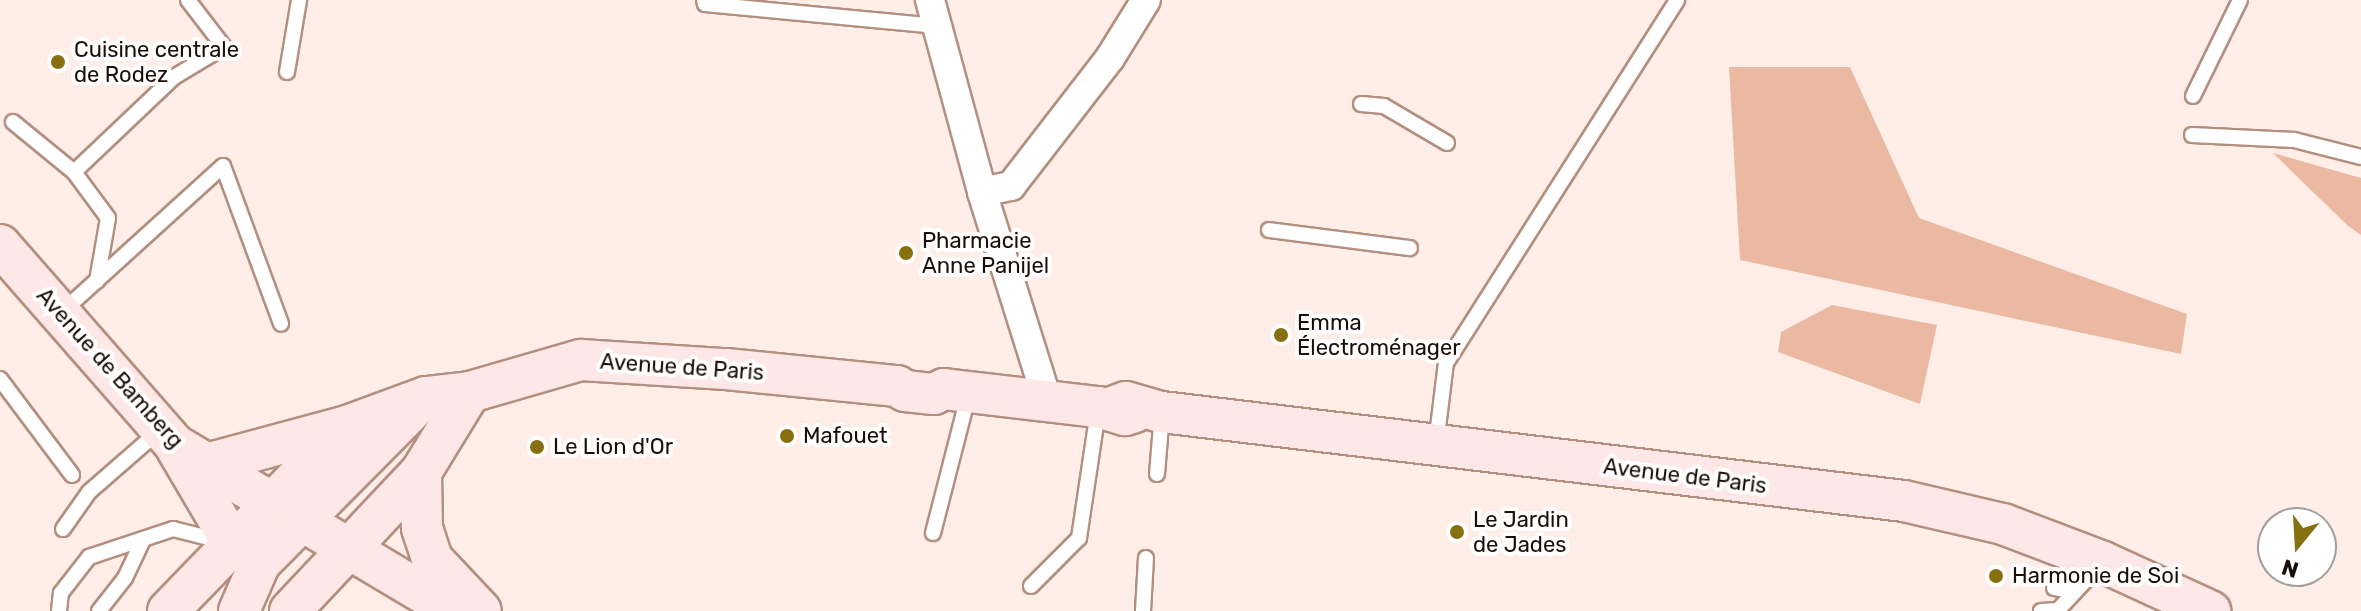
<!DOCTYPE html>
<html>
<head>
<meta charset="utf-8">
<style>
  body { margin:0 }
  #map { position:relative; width:2361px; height:611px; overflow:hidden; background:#feeee7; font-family:Rubik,sans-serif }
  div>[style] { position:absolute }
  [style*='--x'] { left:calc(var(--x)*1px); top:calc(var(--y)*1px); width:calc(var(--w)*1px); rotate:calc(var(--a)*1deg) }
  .green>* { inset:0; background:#ebb9a2 }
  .roads { filter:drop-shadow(2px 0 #b38f7f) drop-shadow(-2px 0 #b38f7f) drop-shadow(0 2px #b38f7f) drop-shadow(0 -2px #b38f7f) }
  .lane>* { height:14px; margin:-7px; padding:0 7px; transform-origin:7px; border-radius:7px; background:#fff }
  .street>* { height:28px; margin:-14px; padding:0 14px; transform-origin:14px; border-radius:14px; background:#fff }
  .secondary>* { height:40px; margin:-20px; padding:0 20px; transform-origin:20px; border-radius:20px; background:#fee8e7 }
  .dots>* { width:22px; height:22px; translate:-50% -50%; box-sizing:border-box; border:4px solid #fff; border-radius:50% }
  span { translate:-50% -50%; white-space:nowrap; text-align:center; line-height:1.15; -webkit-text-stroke:8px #fff; paint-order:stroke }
  .poi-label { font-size:22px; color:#1a0e08 }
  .left { translate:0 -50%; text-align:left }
  .street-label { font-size:22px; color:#1a0e08 }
  .north { position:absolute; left:2257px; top:507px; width:80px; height:80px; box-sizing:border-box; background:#fff; border:2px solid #a39f9c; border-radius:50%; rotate:198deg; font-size:22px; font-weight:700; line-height:32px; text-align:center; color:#1a0e08 }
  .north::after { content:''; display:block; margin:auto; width:28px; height:36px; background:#867010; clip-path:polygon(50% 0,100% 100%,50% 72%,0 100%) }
</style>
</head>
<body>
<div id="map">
  <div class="green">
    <i style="clip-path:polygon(1729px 67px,1850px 67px,1919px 218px,2187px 314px,2181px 354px,1740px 260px)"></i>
    <i style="clip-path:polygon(2273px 153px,2361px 178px,2361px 235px,2347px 225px)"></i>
    <i style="clip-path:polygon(1832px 305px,1937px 325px,1920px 404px,1778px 352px,1781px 332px)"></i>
  </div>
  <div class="roads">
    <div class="lane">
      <i style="--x:704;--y:0;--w:4;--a:76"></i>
      <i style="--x:705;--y:4;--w:233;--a:5.4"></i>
      <i style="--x:287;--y:72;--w:73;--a:-80.5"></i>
      <i style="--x:2193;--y:96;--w:107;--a:-63.9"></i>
      <i style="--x:1361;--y:104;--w:23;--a:5"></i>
      <i style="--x:1384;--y:106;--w:73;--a:30.4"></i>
      <i style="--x:13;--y:122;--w:79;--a:39.3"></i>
      <i style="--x:2192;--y:135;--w:102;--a:2.8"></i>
      <i style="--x:2294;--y:140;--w:69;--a:14.2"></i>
      <i style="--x:1269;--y:230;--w:142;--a:7.3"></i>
      <i style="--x:97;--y:281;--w:64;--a:-80.1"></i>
      <i style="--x:108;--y:218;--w:57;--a:-126.5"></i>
      <i style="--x:74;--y:172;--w:138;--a:-43.5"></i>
      <i style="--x:174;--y:77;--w:58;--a:-31"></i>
      <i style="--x:224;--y:47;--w:59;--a:-127.5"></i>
      <i style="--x:63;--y:311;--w:216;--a:-42.2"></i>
      <i style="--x:223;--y:166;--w:168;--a:69.8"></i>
      <i style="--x:0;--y:379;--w:120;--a:53.1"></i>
      <i style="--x:1436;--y:444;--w:82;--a:-83"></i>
      <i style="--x:1446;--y:363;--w:430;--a:-57.5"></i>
      <i style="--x:1157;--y:474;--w:61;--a:-85.3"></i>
      <i style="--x:63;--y:529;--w:45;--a:-54.9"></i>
      <i style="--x:89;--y:492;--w:94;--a:-41.1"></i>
      <i style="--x:933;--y:533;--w:145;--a:-75.6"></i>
      <i style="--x:1031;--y:586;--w:68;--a:-45"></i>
      <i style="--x:1079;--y:538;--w:128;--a:-81.5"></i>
      <i style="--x:2054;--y:588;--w:21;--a:11"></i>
      <i style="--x:59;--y:611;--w:18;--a:-84"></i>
      <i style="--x:61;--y:593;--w:46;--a:-52.1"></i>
      <i style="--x:89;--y:557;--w:89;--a:-18.4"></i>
      <i style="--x:173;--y:529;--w:49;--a:14"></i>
      <i style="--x:99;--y:611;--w:42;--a:-51.8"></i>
      <i style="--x:125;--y:578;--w:42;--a:-64.7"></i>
      <i style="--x:1143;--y:611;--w:53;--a:-86.8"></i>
      <i style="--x:2041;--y:611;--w:17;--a:-3"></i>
      <i style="--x:2058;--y:610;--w:62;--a:-47"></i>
    </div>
    <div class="street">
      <i style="--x:930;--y:0;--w:199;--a:74.8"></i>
      <i style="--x:982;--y:192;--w:220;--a:72.6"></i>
      <i style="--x:982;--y:192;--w:30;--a:-12"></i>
      <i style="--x:1011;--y:186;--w:162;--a:-52.3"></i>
      <i style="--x:1110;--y:58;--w:68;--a:-58.2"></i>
    </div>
    <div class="secondary">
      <i style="--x:0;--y:245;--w:266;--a:48.8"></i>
      <i style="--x:175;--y:445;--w:325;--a:30.8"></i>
      <i style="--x:1110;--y:408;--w:17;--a:-21"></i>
      <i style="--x:1126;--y:402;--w:37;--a:16"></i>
      <i style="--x:1162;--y:412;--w:747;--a:6.84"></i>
      <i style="--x:1904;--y:501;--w:102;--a:13.1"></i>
      <i style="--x:2003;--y:524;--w:107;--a:20.8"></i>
      <i style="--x:2103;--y:562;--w:118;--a:24.6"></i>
      <i style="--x:177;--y:449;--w:110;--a:59.5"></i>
      <i style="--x:233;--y:544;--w:25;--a:34"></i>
      <i style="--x:206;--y:464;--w:146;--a:-15.1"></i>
      <i style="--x:421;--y:472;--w:56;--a:89"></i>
      <i style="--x:422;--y:528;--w:33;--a:72"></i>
      <i style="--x:432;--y:559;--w:71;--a:46.7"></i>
      <i style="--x:168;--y:611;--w:257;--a:-45.9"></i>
      <i style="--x:347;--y:426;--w:84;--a:-20.2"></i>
      <i style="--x:426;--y:397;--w:44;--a:-6.5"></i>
      <i style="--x:470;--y:392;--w:116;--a:-16.1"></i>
      <i style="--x:581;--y:360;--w:145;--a:3.6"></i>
      <i style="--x:726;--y:369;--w:172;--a:5.7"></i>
      <i style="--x:897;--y:386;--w:9;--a:32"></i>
      <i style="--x:905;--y:391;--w:29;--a:6"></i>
      <i style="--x:934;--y:394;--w:11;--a:-27"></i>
      <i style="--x:944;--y:389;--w:155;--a:6.7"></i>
      <i style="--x:1098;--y:407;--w:28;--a:17"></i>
      <i style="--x:1125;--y:415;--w:10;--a:-17"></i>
      <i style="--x:239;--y:611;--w:52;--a:-66.4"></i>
      <i style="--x:260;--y:563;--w:223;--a:-45.2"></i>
      <i style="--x:290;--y:611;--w:191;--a:-46.7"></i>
      <i style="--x:421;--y:472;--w:94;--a:-58.5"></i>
    </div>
  </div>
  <div class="dots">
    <i style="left:58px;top:62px;background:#867010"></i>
    <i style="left:906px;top:253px;background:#867010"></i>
    <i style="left:1281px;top:335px;background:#867010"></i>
    <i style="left:787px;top:436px;background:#867010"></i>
    <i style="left:537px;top:447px;background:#867010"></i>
    <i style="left:1457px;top:532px;background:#867010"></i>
    <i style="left:1996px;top:576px;background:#867010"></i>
  </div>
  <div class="poi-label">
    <span class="left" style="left:74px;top:62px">Cuisine centrale<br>de Rodez</span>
    <span class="left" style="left:922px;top:253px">Pharmacie<br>Anne Panijel</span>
    <span class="left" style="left:1297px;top:335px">Emma<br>Électroménager</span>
    <span class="left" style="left:803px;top:436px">Mafouet</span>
    <span class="left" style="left:553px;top:447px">Le Lion d'Or</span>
    <span class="left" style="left:1473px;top:532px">Le Jardin<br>de Jades</span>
    <span class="left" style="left:2012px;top:576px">Harmonie de Soi</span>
  </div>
  <div class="street-label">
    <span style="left:682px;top:367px;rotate:4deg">Avenue de Paris</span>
    <span style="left:110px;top:368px;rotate:48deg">Avenue de Bamberg</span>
    <span style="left:1685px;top:476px;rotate:7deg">Avenue de Paris</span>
  </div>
  <div class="north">N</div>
</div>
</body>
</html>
